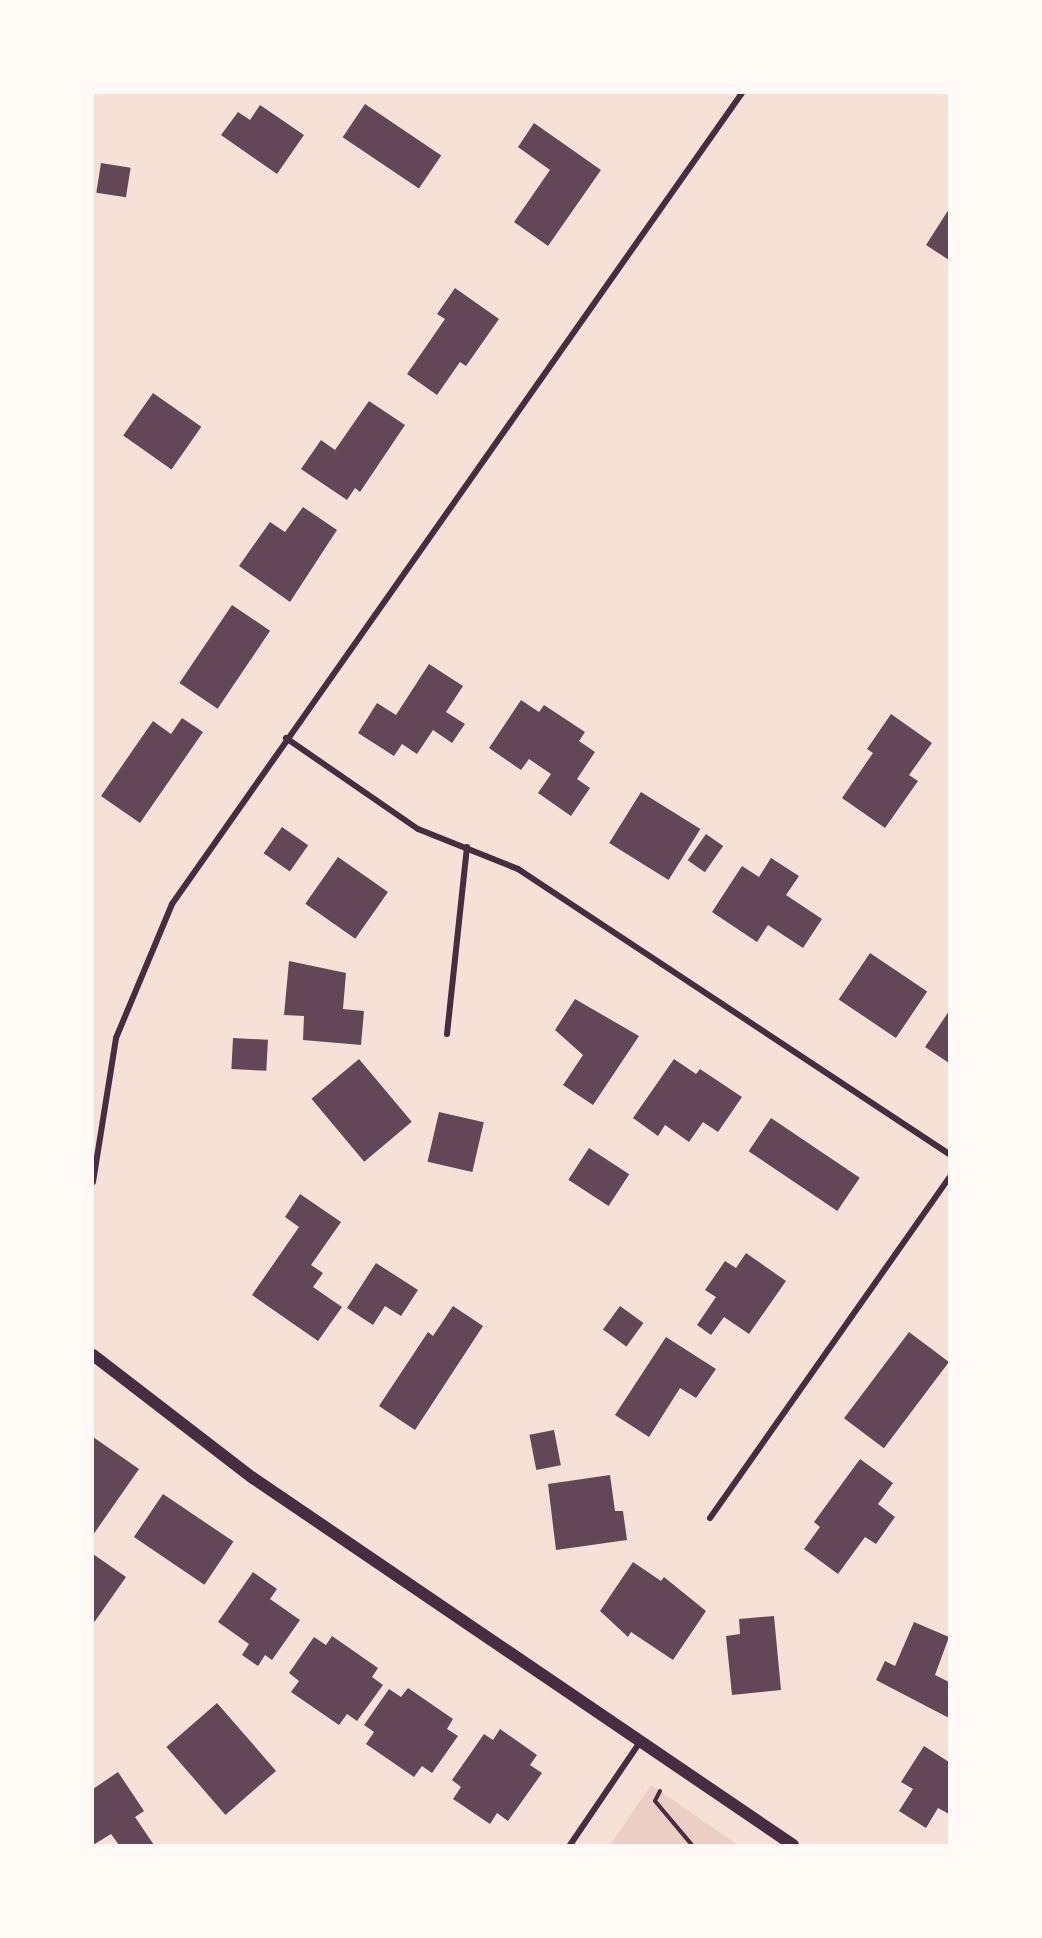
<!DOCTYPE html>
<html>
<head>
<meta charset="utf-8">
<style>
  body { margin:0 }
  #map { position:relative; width:1042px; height:1938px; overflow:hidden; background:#f7e1d7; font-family:"Varela Round",sans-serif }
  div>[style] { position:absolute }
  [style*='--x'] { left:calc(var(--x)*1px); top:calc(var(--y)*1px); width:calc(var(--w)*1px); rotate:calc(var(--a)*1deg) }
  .green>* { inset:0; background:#ebcfc5 }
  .building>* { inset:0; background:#644757; transform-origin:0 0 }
  .path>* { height:4px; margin:-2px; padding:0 2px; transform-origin:2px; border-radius:2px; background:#4a2c40 }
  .minor>* { height:6px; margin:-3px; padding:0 3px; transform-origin:3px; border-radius:3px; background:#4a2c40 }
  .secondary>* { height:12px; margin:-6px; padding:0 6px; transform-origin:6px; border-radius:6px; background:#4a2c40 }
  span { translate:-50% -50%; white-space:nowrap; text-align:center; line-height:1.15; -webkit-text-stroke:4.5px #fffaf5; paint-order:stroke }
  .frame { position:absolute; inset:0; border:94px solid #fffaf5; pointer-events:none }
</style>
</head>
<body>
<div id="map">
  <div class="green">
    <i style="clip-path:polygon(651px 1785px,738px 1845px,610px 1845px)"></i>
  </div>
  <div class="building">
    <i style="left:365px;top:104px;width:92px;height:40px;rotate:34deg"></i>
    <i style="clip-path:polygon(260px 105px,304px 135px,277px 174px,221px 135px,238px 112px,250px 120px)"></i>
    <i style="clip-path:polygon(534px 123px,601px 170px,548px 246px,514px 222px,550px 170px,518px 147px)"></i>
    <i style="left:101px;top:163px;width:30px;height:30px;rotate:9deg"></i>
    <i style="clip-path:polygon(949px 209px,949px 260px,926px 245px)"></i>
    <i style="clip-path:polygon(455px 288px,499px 319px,466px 366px,460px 362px,437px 395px,407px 374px,445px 319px,437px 314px)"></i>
    <i style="left:153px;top:393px;width:59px;height:52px;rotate:35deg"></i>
    <i style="clip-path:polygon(369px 401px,405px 425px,360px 492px,355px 488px,347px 500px,301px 469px,321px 440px,335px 450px)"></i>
    <i style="clip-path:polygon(303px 507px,337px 530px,290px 602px,239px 566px,270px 522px,285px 532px)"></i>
    <i style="left:232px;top:605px;width:46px;height:94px;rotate:34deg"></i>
    <i style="clip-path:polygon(429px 664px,463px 686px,446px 712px,465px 724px,452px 743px,433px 730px,417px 754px,402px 744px,394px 756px,358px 733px,377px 703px,396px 715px)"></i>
    <i style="clip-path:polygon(521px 700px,539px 712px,544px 705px,585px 732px,579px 741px,595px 752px,577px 779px,590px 788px,571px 816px,538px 793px,551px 774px,529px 759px,521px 770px,489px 748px)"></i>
    <i style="clip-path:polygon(891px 714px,932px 743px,909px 775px,918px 781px,885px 828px,842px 798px,873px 753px,867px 749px)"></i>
    <i style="clip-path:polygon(182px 718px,203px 732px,140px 823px,101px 796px,153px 721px,171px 734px)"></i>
    <i style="left:641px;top:792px;width:70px;height:60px;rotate:32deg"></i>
    <i style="left:282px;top:827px;width:32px;height:32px;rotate:35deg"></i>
    <i style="left:706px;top:834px;width:21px;height:32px;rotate:35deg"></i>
    <i style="left:338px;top:857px;width:61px;height:57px;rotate:35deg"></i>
    <i style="clip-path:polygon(771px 858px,799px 876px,786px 895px,822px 919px,803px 948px,768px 925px,757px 942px,712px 912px,742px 866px,759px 877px)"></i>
    <i style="left:870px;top:953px;width:69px;height:56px;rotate:34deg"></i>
    <i style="clip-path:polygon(289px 961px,346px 973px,343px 1009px,364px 1011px,361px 1045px,303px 1040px,304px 1016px,284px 1015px)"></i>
    <i style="clip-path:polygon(575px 999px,639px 1036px,593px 1105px,563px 1085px,583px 1055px,555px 1030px)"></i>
    <i style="clip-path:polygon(949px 1011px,949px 1063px,925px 1047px)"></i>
    <i style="left:233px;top:1038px;width:35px;height:31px;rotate:3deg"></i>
    <i style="left:359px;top:1059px;width:82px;height:62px;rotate:50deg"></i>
    <i style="clip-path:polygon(674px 1059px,696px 1074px,700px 1069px,742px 1097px,718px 1132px,703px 1122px,689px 1142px,665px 1125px,658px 1136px,633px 1118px)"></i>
    <i style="left:439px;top:1112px;width:46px;height:51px;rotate:13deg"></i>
    <i style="left:771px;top:1118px;width:107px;height:40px;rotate:34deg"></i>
    <i style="left:589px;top:1148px;width:48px;height:38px;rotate:33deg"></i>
    <i style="clip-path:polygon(300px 1194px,341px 1222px,311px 1265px,323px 1273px,313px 1287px,342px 1307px,318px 1341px,252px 1295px,299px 1227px,285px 1217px)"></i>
    <i style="clip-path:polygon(746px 1253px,786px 1281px,749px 1334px,724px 1317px,711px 1335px,697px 1325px,716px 1297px,705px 1290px,725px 1261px,736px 1268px)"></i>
    <i style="clip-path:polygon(376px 1263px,418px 1290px,401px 1316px,385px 1306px,373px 1325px,347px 1308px)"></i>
    <i style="clip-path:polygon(453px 1306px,483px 1326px,415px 1430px,379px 1406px,428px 1332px,433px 1336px)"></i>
    <i style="left:620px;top:1306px;width:29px;height:29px;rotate:36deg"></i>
    <i style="left:909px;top:1332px;width:50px;height:108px;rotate:37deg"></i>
    <i style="clip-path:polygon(666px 1337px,716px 1369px,696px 1398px,680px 1388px,649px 1437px,615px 1415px)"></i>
    <i style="left:554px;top:1430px;width:36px;height:25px;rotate:79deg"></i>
    <i style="clip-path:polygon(93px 1437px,139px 1469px,93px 1535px)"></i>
    <i style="clip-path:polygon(860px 1459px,893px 1483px,878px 1504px,895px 1517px,876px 1544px,865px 1537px,838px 1574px,804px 1549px,820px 1527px,814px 1522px)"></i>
    <i style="clip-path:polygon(610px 1475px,615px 1511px,623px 1511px,627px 1540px,556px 1550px,548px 1484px)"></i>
    <i style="left:163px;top:1494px;width:85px;height:52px;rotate:34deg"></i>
    <i style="clip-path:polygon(93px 1554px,126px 1577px,93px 1624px)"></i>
    <i style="clip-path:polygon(633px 1562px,661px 1581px,664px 1577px,706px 1611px,673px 1660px,631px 1632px,628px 1637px,600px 1611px)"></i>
    <i style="clip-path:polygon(253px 1572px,277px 1589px,270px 1599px,300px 1620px,272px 1660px,265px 1655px,258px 1666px,242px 1655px,249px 1644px,218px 1622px)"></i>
    <i style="clip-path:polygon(774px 1616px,781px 1690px,732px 1695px,726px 1636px,740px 1634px,739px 1619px)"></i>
    <i style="clip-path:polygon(914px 1622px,949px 1637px,935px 1675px,949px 1682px,949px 1718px,876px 1680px,885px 1661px,895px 1666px)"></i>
    <i style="clip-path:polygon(332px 1636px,378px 1668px,372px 1677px,383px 1685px,357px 1721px,347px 1714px,339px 1725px,291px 1692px,299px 1681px,289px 1673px,314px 1637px,326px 1645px)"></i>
    <i style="clip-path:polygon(408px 1688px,453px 1719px,447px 1729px,458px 1736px,432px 1773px,422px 1766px,414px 1777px,366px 1744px,374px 1732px,364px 1725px,389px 1689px,401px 1697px)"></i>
    <i style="left:217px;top:1703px;width:90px;height:67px;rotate:49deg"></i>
    <i style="clip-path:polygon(500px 1729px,537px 1755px,530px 1765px,542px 1773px,508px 1821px,497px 1813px,490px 1824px,453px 1799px,461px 1787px,452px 1780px,484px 1734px,493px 1740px)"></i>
    <i style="clip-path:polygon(924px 1746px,949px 1762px,949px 1814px,938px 1808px,926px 1828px,899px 1811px,913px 1789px,901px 1782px)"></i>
    <i style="clip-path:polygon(118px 1772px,144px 1811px,135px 1817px,154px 1845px,119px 1845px,111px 1834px,93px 1845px,93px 1789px)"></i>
  </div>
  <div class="path">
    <i style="--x:660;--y:1791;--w:11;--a:117"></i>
    <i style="--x:655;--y:1801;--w:57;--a:49.9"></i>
  </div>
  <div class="minor">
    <i style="--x:286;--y:738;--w:160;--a:34.6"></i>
    <i style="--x:418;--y:829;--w:108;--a:21.8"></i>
    <i style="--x:518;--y:869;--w:517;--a:33.47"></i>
    <i style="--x:447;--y:1034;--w:188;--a:-83.9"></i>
    <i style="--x:93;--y:1182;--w:146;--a:-80.9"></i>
    <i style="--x:116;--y:1038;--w:145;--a:-67.3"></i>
    <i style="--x:172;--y:904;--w:991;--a:-54.9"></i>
    <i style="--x:710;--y:1518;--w:416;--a:-54.9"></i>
    <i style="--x:570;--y:1845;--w:125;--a:-55.8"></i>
  </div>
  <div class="secondary">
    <i style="--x:93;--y:1355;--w:202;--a:37.6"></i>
    <i style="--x:253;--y:1478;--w:653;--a:34.2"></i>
  </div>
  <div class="frame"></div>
</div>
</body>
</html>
